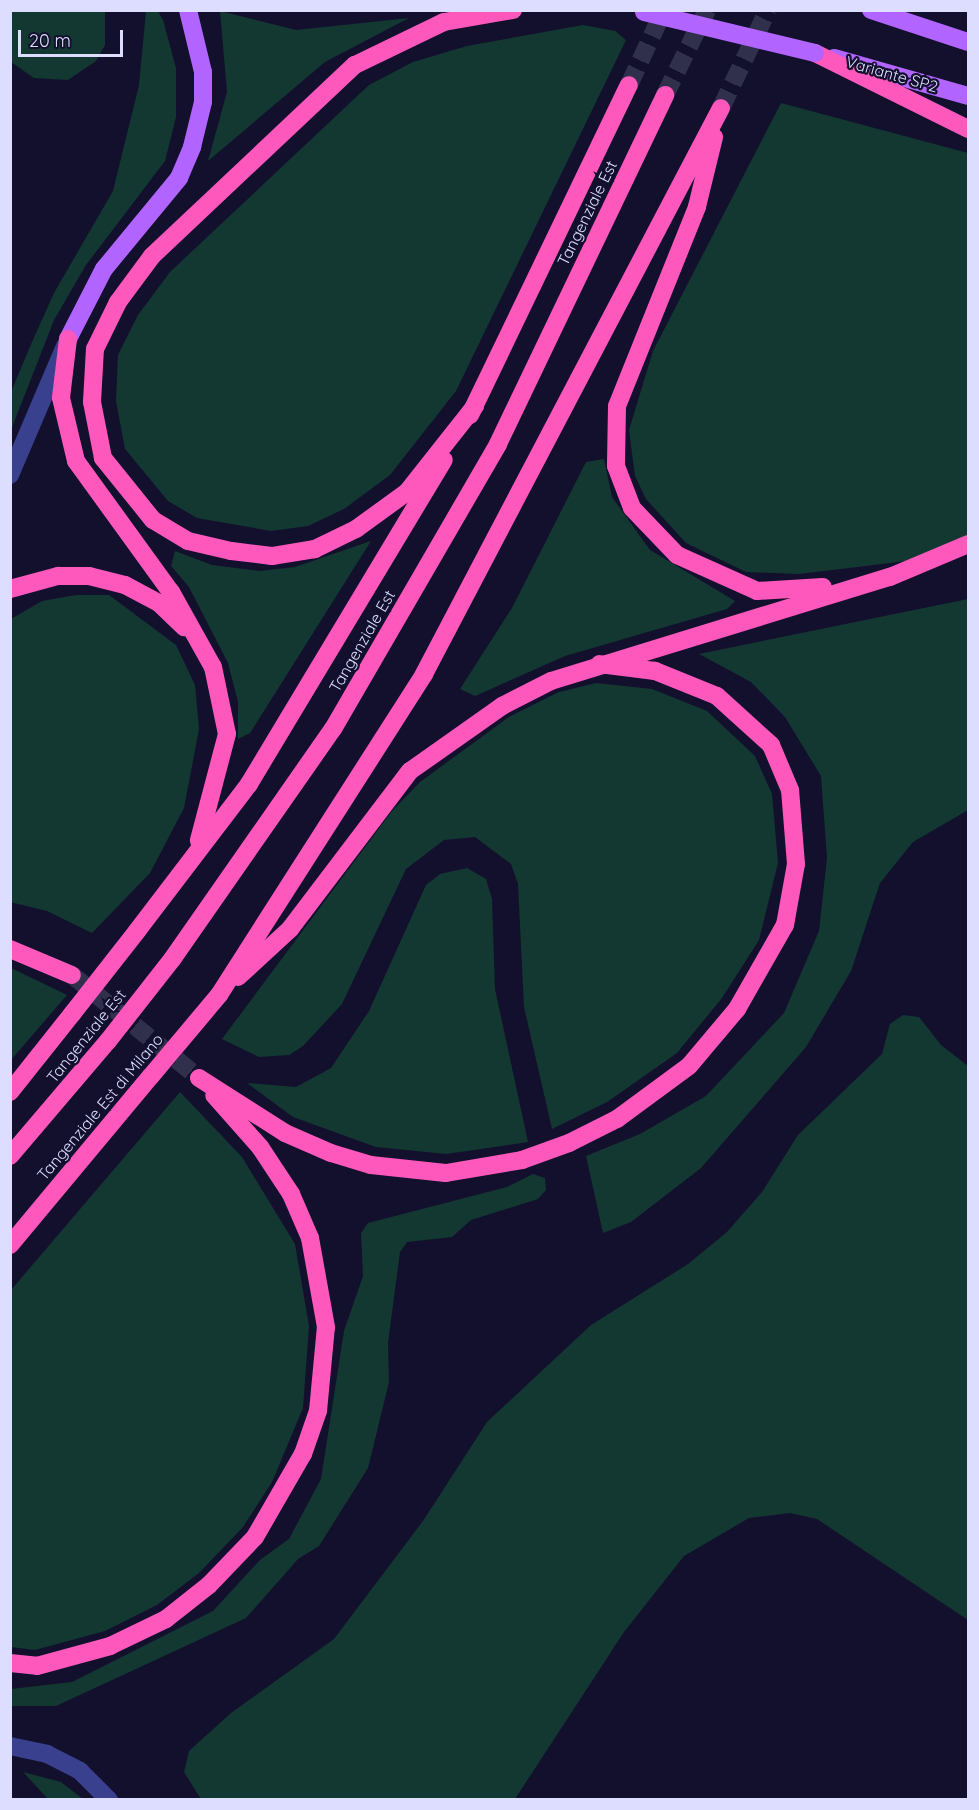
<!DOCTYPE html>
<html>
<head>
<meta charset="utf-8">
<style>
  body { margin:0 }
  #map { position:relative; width:979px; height:1810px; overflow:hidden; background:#12102d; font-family:Quicksand,sans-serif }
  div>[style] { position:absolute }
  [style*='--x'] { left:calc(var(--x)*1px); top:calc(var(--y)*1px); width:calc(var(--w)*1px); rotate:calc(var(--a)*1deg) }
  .green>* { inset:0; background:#133832 }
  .highway-tunnel>* { height:18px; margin-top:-9px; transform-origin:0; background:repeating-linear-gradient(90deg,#302f4c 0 18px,transparent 0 27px) }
  .minor>* { height:18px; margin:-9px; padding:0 9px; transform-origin:9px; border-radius:9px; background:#39418f }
  .major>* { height:18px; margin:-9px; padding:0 9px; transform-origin:9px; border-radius:9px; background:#b164ff }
  .highway>* { height:18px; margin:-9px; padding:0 9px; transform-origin:9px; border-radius:9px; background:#ff58bd }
  .major-bridge>* { height:18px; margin:-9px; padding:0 9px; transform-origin:9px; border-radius:9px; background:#b164ff }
  .highway-bridge>* { height:18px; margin:-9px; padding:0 9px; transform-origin:9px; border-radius:9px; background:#ff58bd }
  span { translate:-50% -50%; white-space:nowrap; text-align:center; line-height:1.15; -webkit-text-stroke:4.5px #12102d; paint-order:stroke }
  .street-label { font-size:16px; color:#ddf }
  .frame { position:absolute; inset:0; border:12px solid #ddf; pointer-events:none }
  .scale { position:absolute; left:18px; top:30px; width:105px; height:27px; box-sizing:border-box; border:3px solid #ddf; border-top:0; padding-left:8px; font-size:18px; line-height:21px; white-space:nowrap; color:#ddf; -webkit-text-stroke:4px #12102d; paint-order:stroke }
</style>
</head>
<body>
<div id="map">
  <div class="green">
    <i style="clip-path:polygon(11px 10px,105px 11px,105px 45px,96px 61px,68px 80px,34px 78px,11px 62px)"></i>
    <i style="clip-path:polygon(146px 11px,158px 11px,163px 20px,176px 68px,176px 117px,165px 161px,86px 265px,54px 320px,11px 430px,11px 392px,32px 342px,54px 293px,113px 191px,139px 85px)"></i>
    <i style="clip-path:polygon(220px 11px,296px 30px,409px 18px,325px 62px,208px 161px,227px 92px)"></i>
    <i style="clip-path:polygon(583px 25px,615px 31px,626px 40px,456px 391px,390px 475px,344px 509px,308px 526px,271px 531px,197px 518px,168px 501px,125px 449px,116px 401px,118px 355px,138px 315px,170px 272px,369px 85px,413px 62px,467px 46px)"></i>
    <i style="clip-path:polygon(781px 103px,968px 153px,968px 535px,915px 560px,799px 574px,746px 572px,686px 543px,646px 499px,635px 476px,629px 430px,653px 351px)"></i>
    <i style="clip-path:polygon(604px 459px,612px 497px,650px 550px,735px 601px,727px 609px,565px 656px,475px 696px,460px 689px,512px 608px,586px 462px)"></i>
    <i style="clip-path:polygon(371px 541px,250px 733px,238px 739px,238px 702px,228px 663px,189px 587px,171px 566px,175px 551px,212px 565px,260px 571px,295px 567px)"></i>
    <i style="clip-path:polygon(76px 595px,109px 595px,176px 645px,195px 685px,199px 729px,184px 808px,150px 873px,92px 933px,47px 911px,10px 902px,11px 619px,42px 601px)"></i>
    <i style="clip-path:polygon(968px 599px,968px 810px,913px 842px,880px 883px,851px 971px,806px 1047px,701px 1168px,631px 1222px,603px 1233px,586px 1156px,640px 1134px,706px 1096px,784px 1013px,819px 931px,827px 858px,821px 776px,785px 717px,751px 682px,699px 654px)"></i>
    <i style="clip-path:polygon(596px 683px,652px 689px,707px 711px,755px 756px,772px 794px,778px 863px,759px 940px,722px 998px,677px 1053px,607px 1102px,552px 1129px,524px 1007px,518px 884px,511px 864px,475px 837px,444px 840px,406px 869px,342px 1004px,303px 1046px,289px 1055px,259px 1057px,222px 1039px,392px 811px,420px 782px,509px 717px,559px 692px)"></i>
    <i style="clip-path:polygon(467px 868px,486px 879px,492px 899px,495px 989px,528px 1142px,446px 1154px,376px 1147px,293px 1117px,247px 1083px,296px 1087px,331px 1068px,369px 1011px,426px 885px,440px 874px)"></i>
    <i style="clip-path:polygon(11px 968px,67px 995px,11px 1060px,10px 968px)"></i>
    <i style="clip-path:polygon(903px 1015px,919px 1017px,941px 1045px,968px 1066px,968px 1620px,817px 1519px,790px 1513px,749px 1518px,684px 1556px,624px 1632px,515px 1799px,201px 1799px,184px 1772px,189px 1751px,231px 1713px,334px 1639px,423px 1521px,487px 1422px,591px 1325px,688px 1264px,727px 1232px,762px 1192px,798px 1135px,882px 1054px,890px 1024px)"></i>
    <i style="clip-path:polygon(180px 1092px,242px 1157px,295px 1244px,309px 1326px,303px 1408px,272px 1482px,243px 1527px,199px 1573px,157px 1605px,105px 1631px,35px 1650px,11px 1647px,11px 1290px)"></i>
    <i style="clip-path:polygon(533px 1174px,545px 1178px,546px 1190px,538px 1199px,471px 1220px,452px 1237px,407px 1242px,400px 1252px,388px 1343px,389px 1382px,368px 1468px,319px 1546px,298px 1559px,246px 1618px,56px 1706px,11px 1706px,11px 1689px,72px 1682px,213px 1611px,260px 1560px,289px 1539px,321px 1479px,344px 1331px,363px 1276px,361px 1233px,368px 1223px,507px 1187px)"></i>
    <i style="clip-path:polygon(23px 1772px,61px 1782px,83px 1799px,48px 1799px)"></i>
  </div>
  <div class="highway-tunnel">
    <i style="--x:629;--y:85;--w:83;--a:-65"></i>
    <i style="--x:665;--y:95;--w:95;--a:-63.7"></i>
    <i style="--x:721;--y:108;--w:109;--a:-64.4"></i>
    <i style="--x:72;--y:975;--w:164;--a:39"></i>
  </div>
  <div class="minor">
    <i style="--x:10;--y:475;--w:140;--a:-66.9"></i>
    <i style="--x:10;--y:1746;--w:38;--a:12"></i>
    <i style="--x:47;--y:1754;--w:37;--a:27"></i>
    <i style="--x:80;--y:1771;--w:41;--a:45"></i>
  </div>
  <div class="major">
    <i style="--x:871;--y:10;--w:102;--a:18.3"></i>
    <i style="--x:834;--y:58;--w:139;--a:15.8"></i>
    <i style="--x:68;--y:339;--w:79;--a:-62.8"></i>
    <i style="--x:104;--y:269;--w:118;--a:-50.5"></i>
    <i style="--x:179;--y:178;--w:34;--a:-67"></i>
    <i style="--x:192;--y:147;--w:46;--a:-76.3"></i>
    <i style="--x:203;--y:102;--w:30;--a:-90"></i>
    <i style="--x:203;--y:72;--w:64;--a:-103.6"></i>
  </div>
  <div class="highway">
    <i style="--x:815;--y:53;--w:171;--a:26.4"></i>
    <i style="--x:714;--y:137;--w:72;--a:103.7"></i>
    <i style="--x:697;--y:207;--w:214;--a:111.9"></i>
    <i style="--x:617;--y:406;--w:60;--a:91"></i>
    <i style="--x:616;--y:466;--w:45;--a:69.1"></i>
    <i style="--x:632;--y:508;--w:65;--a:46.2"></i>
    <i style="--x:677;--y:555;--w:88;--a:24.2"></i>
    <i style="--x:757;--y:591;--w:66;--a:-3.5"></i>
    <i style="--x:68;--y:339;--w:59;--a:96.8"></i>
    <i style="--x:61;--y:398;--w:65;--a:76.6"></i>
    <i style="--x:76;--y:461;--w:162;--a:54.1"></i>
    <i style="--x:171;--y:592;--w:86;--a:60.8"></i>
    <i style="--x:213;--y:667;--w:68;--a:78.2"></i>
    <i style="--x:227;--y:734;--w:110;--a:104.8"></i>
    <i style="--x:475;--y:406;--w:110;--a:128.3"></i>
    <i style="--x:407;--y:492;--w:63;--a:144"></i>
    <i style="--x:356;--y:529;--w:46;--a:154"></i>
    <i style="--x:315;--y:549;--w:44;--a:170.8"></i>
    <i style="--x:272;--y:556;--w:41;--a:-173"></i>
    <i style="--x:231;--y:551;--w:44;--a:-166.9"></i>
    <i style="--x:188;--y:541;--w:41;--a:-149"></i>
    <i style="--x:153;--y:520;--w:80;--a:-128.9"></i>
    <i style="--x:103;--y:458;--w:57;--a:-101.1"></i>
    <i style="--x:92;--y:402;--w:53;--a:-86.8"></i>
    <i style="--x:95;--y:349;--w:52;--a:-63.9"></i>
    <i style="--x:118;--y:302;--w:57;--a:-53.5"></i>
    <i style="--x:152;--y:256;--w:279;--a:-43.3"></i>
    <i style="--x:355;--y:65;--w:99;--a:-25.8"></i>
    <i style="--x:444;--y:22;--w:70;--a:-9.9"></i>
    <i style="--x:470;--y:415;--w:366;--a:-64.3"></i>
    <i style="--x:10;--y:589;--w:50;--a:-15.2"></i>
    <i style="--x:58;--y:576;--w:31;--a:0"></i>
    <i style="--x:89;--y:576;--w:37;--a:14"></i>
    <i style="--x:125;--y:585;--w:38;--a:28"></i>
    <i style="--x:159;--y:603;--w:35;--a:44"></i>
    <i style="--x:137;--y:931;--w:185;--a:-52.7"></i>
    <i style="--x:249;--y:784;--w:378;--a:-59"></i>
    <i style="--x:10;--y:949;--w:67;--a:22.8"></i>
    <i style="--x:173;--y:958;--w:279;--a:-55.1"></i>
    <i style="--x:333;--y:729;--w:329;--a:-59.9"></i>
    <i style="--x:498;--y:444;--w:387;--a:-64.4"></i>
    <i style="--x:238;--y:977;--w:71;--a:-42.7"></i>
    <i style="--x:290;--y:929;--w:198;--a:-52.8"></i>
    <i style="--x:410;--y:771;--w:113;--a:-35.2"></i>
    <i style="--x:502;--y:706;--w:55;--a:-27"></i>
    <i style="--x:551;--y:681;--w:355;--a:-17.1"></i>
    <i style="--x:890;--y:577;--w:85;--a:-22.9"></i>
    <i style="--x:219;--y:995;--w:381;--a:-57.4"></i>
    <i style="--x:424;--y:674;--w:639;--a:-62.31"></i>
    <i style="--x:199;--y:1078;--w:102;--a:32.6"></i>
    <i style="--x:285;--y:1133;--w:50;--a:23.5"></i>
    <i style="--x:331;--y:1153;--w:42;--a:16.7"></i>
    <i style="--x:371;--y:1165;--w:75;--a:6.1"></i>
    <i style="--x:446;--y:1173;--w:77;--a:-9.7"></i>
    <i style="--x:522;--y:1160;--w:50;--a:-19.9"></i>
    <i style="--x:569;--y:1143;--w:54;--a:-26.6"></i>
    <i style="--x:617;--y:1119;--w:89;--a:-36.4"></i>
    <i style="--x:689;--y:1066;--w:75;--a:-49.9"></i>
    <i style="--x:737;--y:1009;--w:97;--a:-60.3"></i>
    <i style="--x:785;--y:925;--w:62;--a:-79.8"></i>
    <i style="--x:796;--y:864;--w:74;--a:-94.6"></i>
    <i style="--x:790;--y:790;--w:49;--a:-112.9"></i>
    <i style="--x:771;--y:745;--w:73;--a:-137.8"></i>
    <i style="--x:717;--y:696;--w:67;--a:-158"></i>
    <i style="--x:655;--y:671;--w:56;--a:-172.9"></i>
    <i style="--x:10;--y:1092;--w:100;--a:-51.5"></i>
    <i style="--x:10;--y:1156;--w:151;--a:-49.6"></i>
    <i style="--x:10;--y:1245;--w:220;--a:-50.2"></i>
    <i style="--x:10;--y:1663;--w:27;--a:6"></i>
    <i style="--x:37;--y:1666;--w:76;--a:-15.3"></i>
    <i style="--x:110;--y:1646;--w:62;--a:-25.7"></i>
    <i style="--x:166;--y:1619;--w:55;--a:-38.3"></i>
    <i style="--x:209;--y:1585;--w:66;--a:-46.2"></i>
    <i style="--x:255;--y:1537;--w:96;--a:-60"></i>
    <i style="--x:303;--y:1454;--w:46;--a:-70.8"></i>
    <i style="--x:318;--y:1411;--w:84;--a:-84.6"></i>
    <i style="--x:326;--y:1327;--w:90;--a:-100.2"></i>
    <i style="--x:310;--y:1238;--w:48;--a:-113.4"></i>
    <i style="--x:291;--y:1194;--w:56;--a:-123.4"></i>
    <i style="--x:260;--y:1147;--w:69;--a:-131.5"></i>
  </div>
  <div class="major-bridge">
    <i style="--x:644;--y:12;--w:176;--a:13.5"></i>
  </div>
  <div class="highway-bridge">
    <i style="--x:72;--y:1014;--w:105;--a:-51.9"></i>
    <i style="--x:108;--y:1041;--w:105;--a:-51.9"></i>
    <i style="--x:151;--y:1076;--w:106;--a:-50"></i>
  </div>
  <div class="street-label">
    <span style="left:892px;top:74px;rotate:16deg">Variante SP2</span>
    <span style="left:587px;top:213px;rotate:-64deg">Tangenziale Est</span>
    <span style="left:362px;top:641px;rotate:-60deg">Tangenziale Est</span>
    <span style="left:86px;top:1036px;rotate:-51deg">Tangenziale Est</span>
    <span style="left:100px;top:1107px;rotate:-50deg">Tangenziale Est di Milano</span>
  </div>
  <div class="frame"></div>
  <div class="scale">20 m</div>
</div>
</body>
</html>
